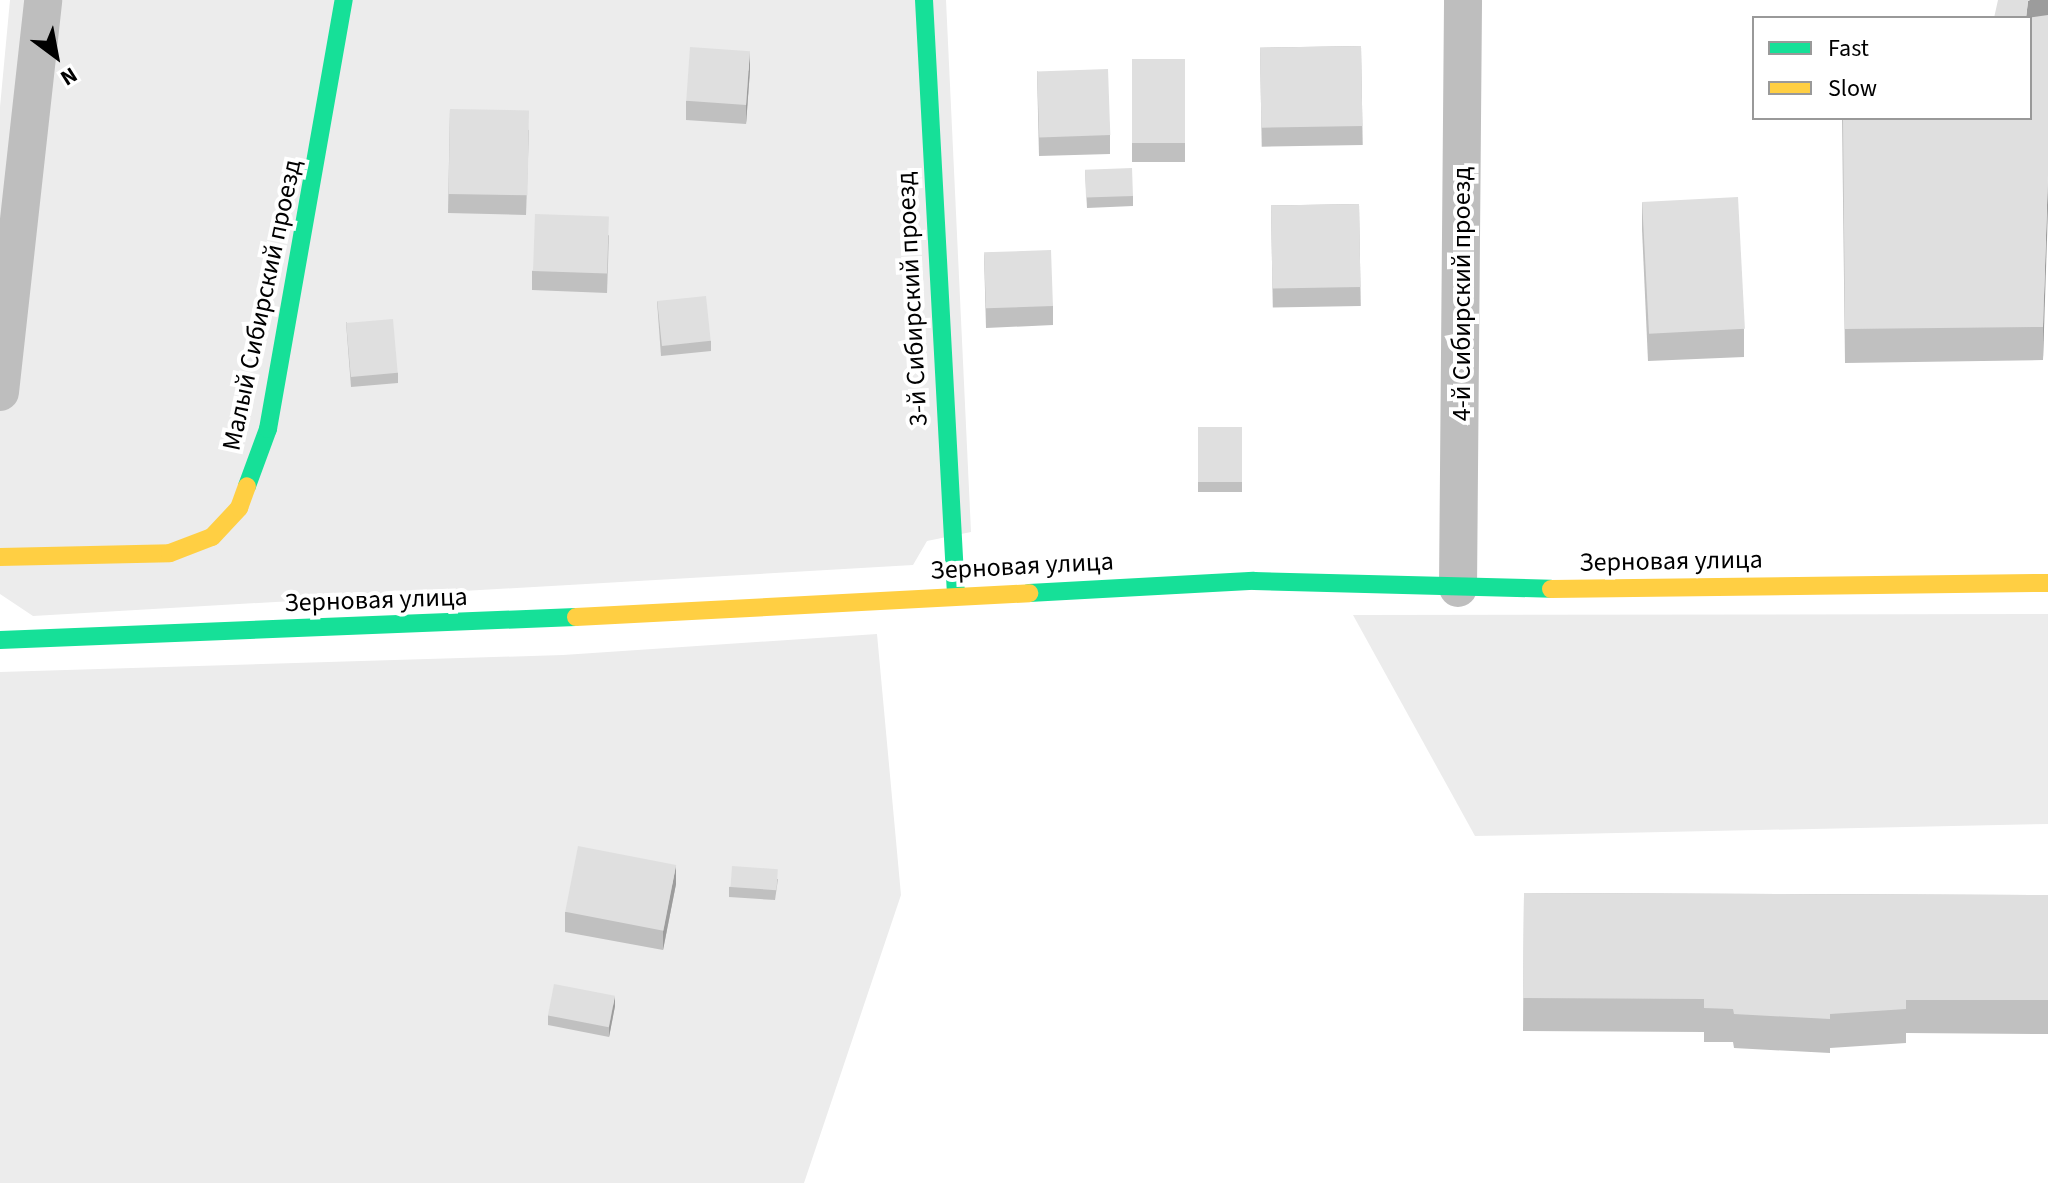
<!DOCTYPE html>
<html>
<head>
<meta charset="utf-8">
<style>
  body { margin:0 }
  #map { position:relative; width:2048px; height:1183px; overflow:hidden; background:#fff; font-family:"Source Sans 3",sans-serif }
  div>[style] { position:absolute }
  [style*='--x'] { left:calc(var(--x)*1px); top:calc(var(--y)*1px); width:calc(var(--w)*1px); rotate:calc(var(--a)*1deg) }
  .green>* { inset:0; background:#ececec }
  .street>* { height:38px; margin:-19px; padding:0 19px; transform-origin:19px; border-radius:19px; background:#bebebe }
  .fast>* { height:18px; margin:-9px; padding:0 9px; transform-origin:9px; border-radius:9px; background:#16e098 }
  .slow>* { height:18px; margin:-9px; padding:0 9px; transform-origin:9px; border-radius:9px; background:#ffcf43 }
  .wall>* { inset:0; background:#c0c0c0; transform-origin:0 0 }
  .shaded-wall>* { inset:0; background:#9c9c9c }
  .building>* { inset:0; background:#dfdfdf; transform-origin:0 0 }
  span { translate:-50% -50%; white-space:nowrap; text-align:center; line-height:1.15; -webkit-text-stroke:8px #fff; paint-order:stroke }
  .street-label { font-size:26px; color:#000 }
  .legend { position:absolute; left:1752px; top:16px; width:280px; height:104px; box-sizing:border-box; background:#fff; border:2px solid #999; margin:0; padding:10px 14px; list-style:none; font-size:24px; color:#000 }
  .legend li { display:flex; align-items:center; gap:16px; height:40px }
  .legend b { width:40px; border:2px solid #999 }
  .north { position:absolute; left:16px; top:16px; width:80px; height:80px; -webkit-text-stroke:6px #fff; paint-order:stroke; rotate:148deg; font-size:22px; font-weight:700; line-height:32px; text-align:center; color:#000 }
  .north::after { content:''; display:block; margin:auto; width:28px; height:36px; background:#000; clip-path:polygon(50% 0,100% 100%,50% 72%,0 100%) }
</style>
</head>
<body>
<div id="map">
  <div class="green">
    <i style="clip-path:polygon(10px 0,946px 0,971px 532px,927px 541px,913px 565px,33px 616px,0 594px,0 107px)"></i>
    <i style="clip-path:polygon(2048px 614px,2048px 824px,1475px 836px,1353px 615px)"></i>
    <i style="clip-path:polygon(877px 634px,901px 895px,804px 1183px,0 1183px,0 672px,563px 655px)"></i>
  </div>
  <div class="street">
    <i style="--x:0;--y:392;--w:394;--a:-83.7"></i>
    <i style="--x:1458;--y:588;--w:588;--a:-89.51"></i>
  </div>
  <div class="fast">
    <i style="--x:924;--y:0;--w:595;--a:86.92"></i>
    <i style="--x:247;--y:486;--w:61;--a:-69.8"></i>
    <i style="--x:268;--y:429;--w:436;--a:-80"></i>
    <i style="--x:1029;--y:593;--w:225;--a:-3.1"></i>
    <i style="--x:1254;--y:581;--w:297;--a:1.5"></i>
    <i style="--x:0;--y:640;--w:576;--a:-2.29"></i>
  </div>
  <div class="slow">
    <i style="--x:0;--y:557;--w:170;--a:-1.3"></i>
    <i style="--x:170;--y:553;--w:45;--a:-20.9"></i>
    <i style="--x:212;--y:537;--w:40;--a:-47"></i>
    <i style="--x:239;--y:508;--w:23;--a:-70"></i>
    <i style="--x:1551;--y:589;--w:497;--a:-0.7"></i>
    <i style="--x:576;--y:617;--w:454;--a:-3"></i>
  </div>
  <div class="wall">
    <i style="clip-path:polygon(2048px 0,2043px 360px,1845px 363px,1842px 118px,2030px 118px)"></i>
    <i style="left:1361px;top:46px;width:99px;height:101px;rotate:89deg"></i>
    <i style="left:1132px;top:59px;width:53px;height:103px"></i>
    <i style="clip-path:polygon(750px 70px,746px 124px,686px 120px,686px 101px)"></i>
    <i style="clip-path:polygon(1037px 71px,1110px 135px,1110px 154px,1039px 156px)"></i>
    <i style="clip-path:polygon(450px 109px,529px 130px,526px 215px,448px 213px)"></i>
    <i style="clip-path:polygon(1085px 170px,1133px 196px,1133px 206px,1087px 208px)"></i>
    <i style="clip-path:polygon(1642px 202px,1744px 329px,1744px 357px,1648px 361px,1642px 229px)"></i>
    <i style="left:1359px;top:204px;width:102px;height:88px;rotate:89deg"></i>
    <i style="clip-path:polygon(609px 235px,607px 293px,532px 290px,532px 271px)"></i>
    <i style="clip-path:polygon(984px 254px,1053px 306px,1053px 325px,986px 328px)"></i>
    <i style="clip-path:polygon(657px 301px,711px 341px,711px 351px,661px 356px)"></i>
    <i style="clip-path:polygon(346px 322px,398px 373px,398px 383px,351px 387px)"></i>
    <i style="left:1198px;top:427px;width:44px;height:65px"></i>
    <i style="clip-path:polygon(778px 879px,775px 900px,729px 897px,729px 887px)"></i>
    <i style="clip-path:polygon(676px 884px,663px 950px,565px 932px,565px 912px)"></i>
    <i style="clip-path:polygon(1524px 893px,2048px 895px,2048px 1034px,1906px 1033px,1906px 1043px,1830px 1048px,1830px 1053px,1734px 1048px,1733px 1042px,1704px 1042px,1704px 1032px,1523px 1031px)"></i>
    <i style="clip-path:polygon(615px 1006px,609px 1037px,548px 1025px,548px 1015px)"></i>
  </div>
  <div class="shaded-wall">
    <i style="clip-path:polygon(2030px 0,2048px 0,2048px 22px,2026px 18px,2028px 1px)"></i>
    <i style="clip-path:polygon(750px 51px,750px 70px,746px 124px,746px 105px)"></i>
    <i style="clip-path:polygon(2048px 175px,2048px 209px,2043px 360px,2043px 327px)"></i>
    <i style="clip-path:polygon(676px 865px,676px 884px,663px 950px,663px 931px)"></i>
    <i style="clip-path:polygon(615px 996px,615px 1006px,609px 1037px,609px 1027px)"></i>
  </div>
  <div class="building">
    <i style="clip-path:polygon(1998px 0,2030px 0,2028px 1px,2026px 18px,2048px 15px,2048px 175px,2043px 327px,1845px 329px,1843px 118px,2030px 118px,2030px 18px,1994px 18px)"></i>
    <i style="left:1361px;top:46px;width:80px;height:101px;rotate:89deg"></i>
    <i style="left:690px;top:47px;width:60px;height:54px;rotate:4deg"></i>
    <i style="left:1132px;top:59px;width:53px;height:84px"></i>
    <i style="left:1108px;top:69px;width:66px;height:71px;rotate:88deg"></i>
    <i style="left:450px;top:109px;width:79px;height:85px;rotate:1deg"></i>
    <i style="left:1132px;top:168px;width:28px;height:47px;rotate:88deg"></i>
    <i style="left:1738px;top:197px;width:132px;height:96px;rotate:87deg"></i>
    <i style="left:1359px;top:204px;width:83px;height:88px;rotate:89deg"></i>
    <i style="left:535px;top:214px;width:74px;height:57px;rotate:2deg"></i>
    <i style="left:1051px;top:250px;width:56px;height:67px;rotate:88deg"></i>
    <i style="left:706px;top:296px;width:45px;height:49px;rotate:84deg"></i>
    <i style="left:393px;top:319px;width:54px;height:47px;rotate:85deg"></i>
    <i style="left:1198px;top:427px;width:44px;height:55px"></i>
    <i style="left:578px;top:846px;width:100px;height:67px;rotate:11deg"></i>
    <i style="left:732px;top:866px;width:46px;height:21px;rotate:4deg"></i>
    <i style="clip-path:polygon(1524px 893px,2048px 895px,2048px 1000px,1906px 1000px,1906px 1009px,1830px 1014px,1830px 1019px,1734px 1014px,1733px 1009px,1704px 1008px,1704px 999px,1523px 998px)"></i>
    <i style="left:554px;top:984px;width:62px;height:32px;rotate:11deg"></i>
  </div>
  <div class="street-label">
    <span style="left:1462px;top:294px;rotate:-90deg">4-й Сибирский проезд</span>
    <span style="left:912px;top:299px;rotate:-93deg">3-й Сибирский проезд</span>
    <span style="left:262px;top:305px;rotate:-78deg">Малый Сибирский проезд</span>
    <span style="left:1671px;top:561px;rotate:-1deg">Зерновая улица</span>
    <span style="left:1022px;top:566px;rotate:-3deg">Зерновая улица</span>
    <span style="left:376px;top:600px;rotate:-2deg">Зерновая улица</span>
  </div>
  <ul class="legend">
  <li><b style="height:10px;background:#16e098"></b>Fast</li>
  <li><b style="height:10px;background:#ffcf43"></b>Slow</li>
  </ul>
  <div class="north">N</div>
</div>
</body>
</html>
